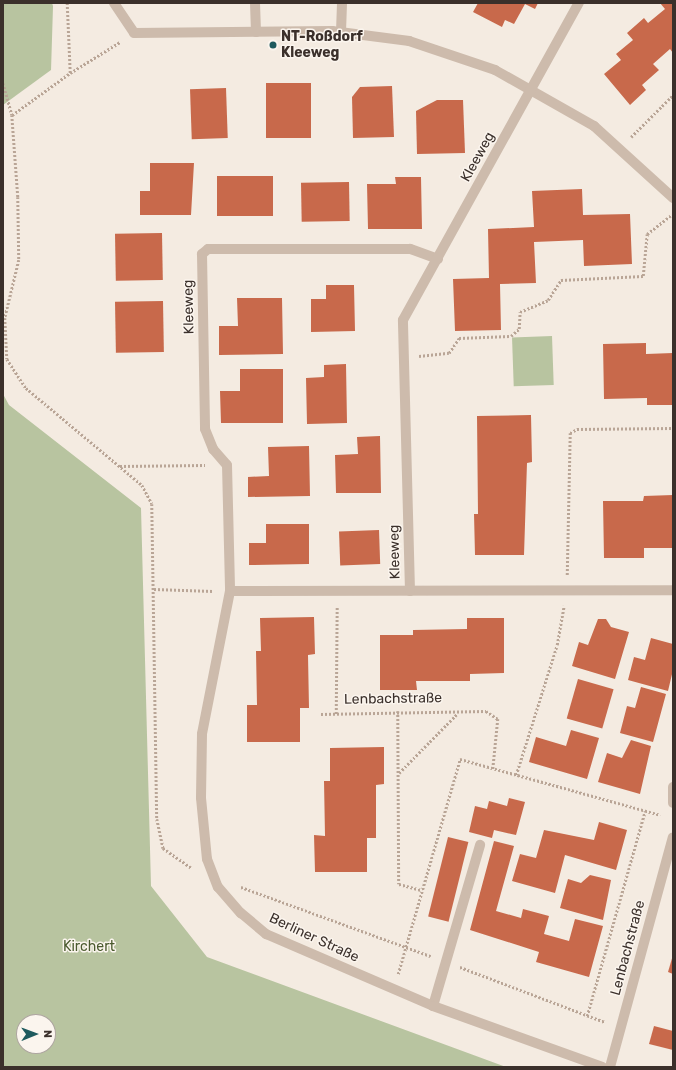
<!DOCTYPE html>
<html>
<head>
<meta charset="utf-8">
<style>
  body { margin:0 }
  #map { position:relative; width:676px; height:1070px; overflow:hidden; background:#f4ebe1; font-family:Rubik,sans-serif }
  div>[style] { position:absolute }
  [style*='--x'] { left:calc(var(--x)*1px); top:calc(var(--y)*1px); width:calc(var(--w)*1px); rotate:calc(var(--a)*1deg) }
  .green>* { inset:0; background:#b8c4a0; transform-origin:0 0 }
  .building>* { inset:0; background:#c8694b; transform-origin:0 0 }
  .path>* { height:2.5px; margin-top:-1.25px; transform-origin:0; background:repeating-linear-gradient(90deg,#b9a596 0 2px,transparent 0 4px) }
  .service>* { height:10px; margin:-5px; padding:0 5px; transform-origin:5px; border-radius:5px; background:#cdbbac }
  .minor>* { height:10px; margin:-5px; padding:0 5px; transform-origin:5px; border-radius:5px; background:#cdbbac }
  .dots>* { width:11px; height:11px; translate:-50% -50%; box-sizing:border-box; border:2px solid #fbf5ee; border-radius:50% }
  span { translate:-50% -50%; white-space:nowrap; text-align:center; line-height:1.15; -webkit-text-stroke:3px #fbf5ee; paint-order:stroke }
  .poi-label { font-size:14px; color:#3b302b; font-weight:700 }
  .left { translate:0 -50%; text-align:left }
  .street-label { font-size:14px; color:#3b302b }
  .park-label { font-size:14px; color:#4a5a2e }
  .frame { position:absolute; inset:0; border:4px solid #3b302b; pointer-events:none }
  .north { position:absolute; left:16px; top:1014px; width:40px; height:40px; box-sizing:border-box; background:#fbf5ee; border:1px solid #aea6a0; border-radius:50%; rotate:89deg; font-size:11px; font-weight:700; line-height:16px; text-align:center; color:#3b302b }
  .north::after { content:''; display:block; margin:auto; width:14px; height:18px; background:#1f5a5e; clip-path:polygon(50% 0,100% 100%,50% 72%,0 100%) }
</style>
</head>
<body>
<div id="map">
  <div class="green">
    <i style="clip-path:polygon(3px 3px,52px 3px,53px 6px,51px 70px,3px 105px)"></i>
    <i style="left:552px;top:336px;width:49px;height:40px;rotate:88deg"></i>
    <i style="clip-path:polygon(evenodd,3px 394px,9px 405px,141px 508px,151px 886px,207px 957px,506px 1067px,3px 1067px,3px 394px,24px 1022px,48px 1022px,48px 1046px,24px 1046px,24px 1022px)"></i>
  </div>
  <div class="building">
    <i style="clip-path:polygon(478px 3px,538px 3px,535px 9px,525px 4px,514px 24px,505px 20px,502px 27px,473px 12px)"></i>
    <i style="clip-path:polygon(660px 3px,673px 3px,673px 53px,670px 49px,653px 64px,659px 70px,642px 85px,646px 90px,630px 105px,604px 74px,621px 60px,616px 54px,633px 40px,627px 33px,644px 18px,648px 23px,665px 9px)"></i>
    <i style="left:311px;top:83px;width:55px;height:45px;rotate:90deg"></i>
    <i style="clip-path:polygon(392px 86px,394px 137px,353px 138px,352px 97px,360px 87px)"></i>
    <i style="left:226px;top:88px;width:50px;height:36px;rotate:88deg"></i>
    <i style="clip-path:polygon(437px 100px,463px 100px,465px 153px,417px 154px,416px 111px)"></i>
    <i style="clip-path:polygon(150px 163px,194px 163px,191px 215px,140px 215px,140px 191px,150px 191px)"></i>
    <i style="left:273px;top:176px;width:40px;height:56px;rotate:90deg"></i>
    <i style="clip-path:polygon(395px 177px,421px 177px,422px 229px,368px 229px,367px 184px,396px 184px)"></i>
    <i style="left:349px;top:182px;width:39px;height:48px;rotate:89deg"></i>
    <i style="clip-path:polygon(582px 189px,583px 215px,630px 214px,632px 264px,584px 266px,583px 240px,534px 242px,536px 283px,500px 284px,501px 330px,455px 331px,453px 279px,489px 278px,488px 229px,534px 227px,532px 191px)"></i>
    <i style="left:162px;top:233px;width:47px;height:47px;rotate:89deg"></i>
    <i style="clip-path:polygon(326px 285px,354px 285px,355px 331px,311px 332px,311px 299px,326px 299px)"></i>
    <i style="clip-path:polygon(237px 298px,282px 298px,283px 354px,219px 355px,219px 326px,238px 326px)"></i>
    <i style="left:163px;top:301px;width:51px;height:48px;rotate:89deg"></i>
    <i style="clip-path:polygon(646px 343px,646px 354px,673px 353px,673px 405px,647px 405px,647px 398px,604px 399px,603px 344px)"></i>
    <i style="clip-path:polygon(346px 364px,347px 423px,307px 424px,306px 378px,324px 377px,324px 365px)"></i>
    <i style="clip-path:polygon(240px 369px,283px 369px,283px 423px,221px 423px,220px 391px,240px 391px)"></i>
    <i style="clip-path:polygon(531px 415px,532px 462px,527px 463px,524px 555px,475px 555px,474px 514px,478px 514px,477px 416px)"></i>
    <i style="clip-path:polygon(380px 436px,381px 493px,336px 493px,335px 455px,358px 454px,357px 437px)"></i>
    <i style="clip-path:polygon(309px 446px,310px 496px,248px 497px,248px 477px,269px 476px,268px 447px)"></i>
    <i style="clip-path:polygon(673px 495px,673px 548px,644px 548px,644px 558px,604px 558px,603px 501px,643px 501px,644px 496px)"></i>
    <i style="clip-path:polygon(266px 524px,309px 524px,309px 564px,249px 565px,249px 543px,266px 543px)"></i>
    <i style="left:379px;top:530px;width:34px;height:40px;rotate:88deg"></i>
    <i style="clip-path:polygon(314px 617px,315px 654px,308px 655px,309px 708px,300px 708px,300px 742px,247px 742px,247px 705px,257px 705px,256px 651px,261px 651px,260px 618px)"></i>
    <i style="clip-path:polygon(467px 618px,504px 618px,504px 673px,470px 674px,470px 681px,416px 681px,417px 690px,380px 690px,380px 635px,413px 635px,413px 630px,467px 629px)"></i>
    <i style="clip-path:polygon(598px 619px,606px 619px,611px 627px,629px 632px,615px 679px,572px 666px,579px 642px,588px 645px)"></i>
    <i style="clip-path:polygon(651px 638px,673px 644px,673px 670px,668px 691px,628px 680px,634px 657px,645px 660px)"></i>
    <i style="left:578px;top:679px;width:37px;height:41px;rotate:16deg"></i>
    <i style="clip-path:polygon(641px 687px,666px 694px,653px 742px,620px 733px,627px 706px,635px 708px)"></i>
    <i style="clip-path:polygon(571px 730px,599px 738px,587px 779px,529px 762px,536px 737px,566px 746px)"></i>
    <i style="clip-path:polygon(631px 740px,651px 746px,640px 794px,598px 782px,607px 753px,622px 758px)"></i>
    <i style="clip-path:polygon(384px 747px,384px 784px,376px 785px,376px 838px,367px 838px,367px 872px,315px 872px,314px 835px,325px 836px,324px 781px,330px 781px,330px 748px)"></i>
    <i style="clip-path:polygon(509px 798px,525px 802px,516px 835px,494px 830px,492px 838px,469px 832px,475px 806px,487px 809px,489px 801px,507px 806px)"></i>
    <i style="clip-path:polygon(599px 822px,627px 830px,616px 870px,565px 855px,555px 893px,512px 881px,520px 854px,536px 858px,544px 830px,594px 840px)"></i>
    <i style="left:448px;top:837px;width:21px;height:82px;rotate:14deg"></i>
    <i style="clip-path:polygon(494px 841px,514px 846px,496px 911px,521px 918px,523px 909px,549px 916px,544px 934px,569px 941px,575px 919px,603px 926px,589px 977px,536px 962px,539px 952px,470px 930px)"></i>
    <i style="clip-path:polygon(590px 875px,611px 880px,603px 920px,560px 908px,568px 879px,581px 883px)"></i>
    <i style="clip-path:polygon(673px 955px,673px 974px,668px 972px)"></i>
    <i style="clip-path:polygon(654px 1026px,673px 1031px,673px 1050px,649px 1044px)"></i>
  </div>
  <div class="path">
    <i style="--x:70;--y:73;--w:59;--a:-31.8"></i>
    <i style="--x:3;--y:83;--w:33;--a:74"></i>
    <i style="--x:12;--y:115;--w:82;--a:85.8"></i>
    <i style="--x:18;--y:197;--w:63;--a:89.1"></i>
    <i style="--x:19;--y:260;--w:60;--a:103.6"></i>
    <i style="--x:5;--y:318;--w:41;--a:87.2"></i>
    <i style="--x:7;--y:359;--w:35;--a:57"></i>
    <i style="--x:26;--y:388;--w:151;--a:39.9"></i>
    <i style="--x:142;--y:485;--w:21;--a:62"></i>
    <i style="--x:152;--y:504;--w:315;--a:89.1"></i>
    <i style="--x:157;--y:819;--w:30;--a:78"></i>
    <i style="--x:163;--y:848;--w:35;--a:35"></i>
    <i style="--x:12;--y:115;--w:72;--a:-35.9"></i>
    <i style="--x:70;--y:73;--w:70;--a:-92.5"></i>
    <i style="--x:631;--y:137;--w:59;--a:-45"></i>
    <i style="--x:419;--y:356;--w:30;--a:-6"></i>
    <i style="--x:449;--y:353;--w:18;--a:-56"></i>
    <i style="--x:459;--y:338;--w:52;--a:-2.2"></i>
    <i style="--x:511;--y:336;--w:11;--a:-41"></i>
    <i style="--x:519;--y:329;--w:17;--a:-87"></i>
    <i style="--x:520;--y:312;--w:30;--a:-23"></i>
    <i style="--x:548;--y:300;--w:24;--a:-57"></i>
    <i style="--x:561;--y:280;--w:82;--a:-2.8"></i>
    <i style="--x:643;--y:276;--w:42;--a:-84.6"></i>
    <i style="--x:647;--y:234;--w:31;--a:-38"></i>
    <i style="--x:120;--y:466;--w:85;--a:-0.7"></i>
    <i style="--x:567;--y:575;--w:142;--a:-88.8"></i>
    <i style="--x:570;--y:433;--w:8;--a:-30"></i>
    <i style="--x:577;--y:429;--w:96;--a:-0.6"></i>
    <i style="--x:154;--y:589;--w:59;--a:1.9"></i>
    <i style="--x:398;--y:711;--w:173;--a:89.7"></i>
    <i style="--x:399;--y:884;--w:24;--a:15"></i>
    <i style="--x:321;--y:714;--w:165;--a:-1"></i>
    <i style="--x:486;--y:711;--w:14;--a:34"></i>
    <i style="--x:498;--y:719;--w:50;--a:95.7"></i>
    <i style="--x:336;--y:714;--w:107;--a:-89.5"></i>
    <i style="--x:399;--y:773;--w:84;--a:-45.5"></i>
    <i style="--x:516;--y:775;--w:136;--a:-72.5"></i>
    <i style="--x:557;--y:645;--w:40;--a:-80"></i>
    <i style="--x:241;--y:887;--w:202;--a:20"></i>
    <i style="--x:460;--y:967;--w:155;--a:20.8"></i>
    <i style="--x:398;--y:974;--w:224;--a:-73.9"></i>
    <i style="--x:460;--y:759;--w:208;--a:15.6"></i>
    <i style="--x:587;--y:1016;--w:213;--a:-74.2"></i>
  </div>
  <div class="service">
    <i style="--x:114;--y:3;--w:36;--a:56"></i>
    <i style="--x:433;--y:1006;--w:168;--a:-73.7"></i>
  </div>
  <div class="minor">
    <i style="--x:255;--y:3;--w:29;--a:88"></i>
    <i style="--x:341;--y:32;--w:29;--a:-88"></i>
    <i style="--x:134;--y:33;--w:198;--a:-0.6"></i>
    <i style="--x:332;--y:31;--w:78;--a:7.4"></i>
    <i style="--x:409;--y:41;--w:91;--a:18.6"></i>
    <i style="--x:495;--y:70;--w:114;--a:29.5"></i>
    <i style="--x:594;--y:126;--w:107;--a:42.3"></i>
    <i style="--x:438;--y:259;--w:30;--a:-160"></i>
    <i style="--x:410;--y:249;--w:202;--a:180"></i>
    <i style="--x:208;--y:249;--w:8;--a:140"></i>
    <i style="--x:202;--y:254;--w:175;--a:89"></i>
    <i style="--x:205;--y:429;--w:22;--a:68"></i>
    <i style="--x:213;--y:449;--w:21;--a:49"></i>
    <i style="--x:227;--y:465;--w:126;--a:88.6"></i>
    <i style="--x:230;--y:591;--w:146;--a:101.1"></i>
    <i style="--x:202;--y:734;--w:64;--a:90.9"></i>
    <i style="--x:201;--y:798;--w:61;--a:84.4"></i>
    <i style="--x:207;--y:859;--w:30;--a:69"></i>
    <i style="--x:218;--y:887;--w:35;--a:49"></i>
    <i style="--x:241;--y:913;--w:33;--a:40"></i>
    <i style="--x:266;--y:934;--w:182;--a:23.3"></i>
    <i style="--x:433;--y:1006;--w:180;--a:19.8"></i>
    <i style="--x:230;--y:591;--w:443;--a:-0.1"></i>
    <i style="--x:410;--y:591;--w:271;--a:-91.5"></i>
    <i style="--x:403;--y:320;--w:363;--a:-61"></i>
    <i style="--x:673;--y:787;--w:16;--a:90"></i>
    <i style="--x:610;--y:1067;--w:238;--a:-74.7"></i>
  </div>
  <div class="dots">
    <i style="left:273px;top:45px;background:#1f5a5e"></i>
  </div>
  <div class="poi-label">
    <span class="left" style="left:281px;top:45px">NT-Roßdorf<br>Kleeweg</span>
  </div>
  <div class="street-label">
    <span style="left:478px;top:157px;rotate:-61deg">Kleeweg</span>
    <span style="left:189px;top:307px;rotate:-91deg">Kleeweg</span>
    <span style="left:395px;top:552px;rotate:-91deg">Kleeweg</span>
    <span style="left:393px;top:699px;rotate:-1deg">Lenbachstraße</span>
    <span style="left:314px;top:938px;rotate:25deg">Berliner Straße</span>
    <span style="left:628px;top:948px;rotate:-75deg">Lenbachstraße</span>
  </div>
  <div class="park-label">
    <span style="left:89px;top:947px">Kirchert</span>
  </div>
  <div class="frame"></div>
  <div class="north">N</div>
</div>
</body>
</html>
